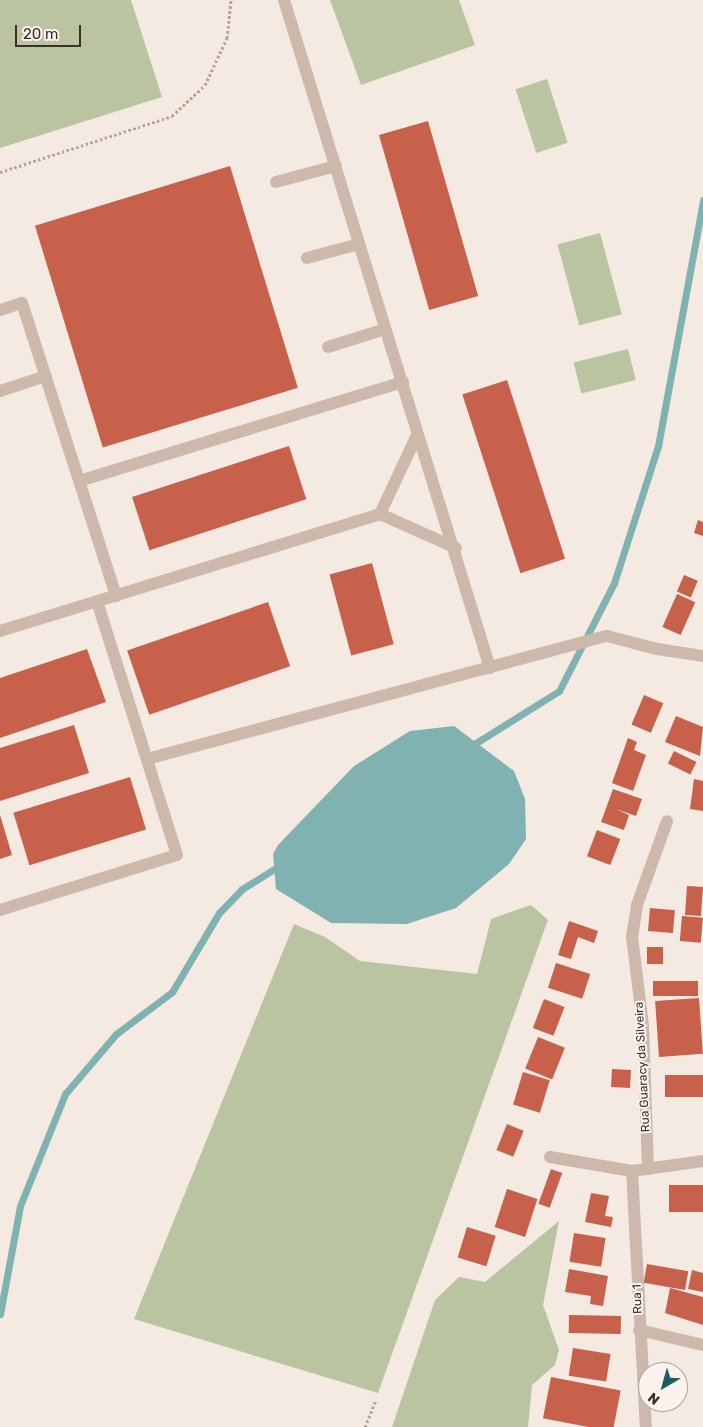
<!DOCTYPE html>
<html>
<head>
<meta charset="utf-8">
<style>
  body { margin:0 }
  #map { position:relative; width:703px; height:1427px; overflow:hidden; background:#f4eae1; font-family:Rubik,sans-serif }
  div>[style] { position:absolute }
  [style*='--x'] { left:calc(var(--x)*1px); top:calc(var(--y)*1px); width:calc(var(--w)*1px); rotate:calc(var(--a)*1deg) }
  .green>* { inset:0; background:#bac4a0; transform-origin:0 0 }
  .water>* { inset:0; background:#7fb2b1 }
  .stream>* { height:7px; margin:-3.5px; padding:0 3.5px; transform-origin:3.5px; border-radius:3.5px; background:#7fb2b1 }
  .building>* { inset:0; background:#c8614b; transform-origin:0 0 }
  .path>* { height:3px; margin-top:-1.5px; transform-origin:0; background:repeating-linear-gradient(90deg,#b9a396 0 2.5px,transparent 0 5px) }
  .lane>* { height:12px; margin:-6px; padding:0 6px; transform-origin:6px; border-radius:6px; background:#cdb9ac }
  .street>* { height:12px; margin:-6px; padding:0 6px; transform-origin:6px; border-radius:6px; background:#cdb9ac }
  span { translate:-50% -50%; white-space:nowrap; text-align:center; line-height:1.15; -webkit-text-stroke:4px #fbf4ee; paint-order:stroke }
  .street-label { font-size:12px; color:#3b2f2b }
  .north { position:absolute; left:638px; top:1362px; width:50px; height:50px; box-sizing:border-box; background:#fbf4ee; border:1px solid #aea5a0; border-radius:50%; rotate:218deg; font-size:14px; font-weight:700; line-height:20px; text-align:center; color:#3b2f2b }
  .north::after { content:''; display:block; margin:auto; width:18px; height:22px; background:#1f5e5e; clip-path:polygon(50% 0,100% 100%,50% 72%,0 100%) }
  .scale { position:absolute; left:15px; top:25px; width:66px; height:22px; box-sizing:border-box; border:2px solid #3b2f2b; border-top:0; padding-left:6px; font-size:15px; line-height:18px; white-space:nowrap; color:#3b2f2b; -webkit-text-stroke:4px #fbf4ee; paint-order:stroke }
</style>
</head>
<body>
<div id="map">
  <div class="green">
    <i style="clip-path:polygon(0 0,131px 0,162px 97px,0 148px)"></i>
    <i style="clip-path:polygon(330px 0,459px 0,475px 45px,361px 85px)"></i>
    <i style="left:547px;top:79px;width:67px;height:33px;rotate:72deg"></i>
    <i style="left:600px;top:233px;width:84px;height:44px;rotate:75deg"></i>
    <i style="left:628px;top:349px;width:32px;height:56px;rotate:76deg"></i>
    <i style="clip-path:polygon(531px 905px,548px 920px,378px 1393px,134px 1319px,294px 924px,325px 937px,360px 961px,477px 974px,491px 919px)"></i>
    <i style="clip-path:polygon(559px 1221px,543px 1305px,559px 1350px,555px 1365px,532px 1385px,528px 1427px,392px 1427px,435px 1300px,459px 1277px,485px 1282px)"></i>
  </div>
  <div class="water">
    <i style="clip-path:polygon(454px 726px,514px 771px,525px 799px,526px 839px,509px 864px,456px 908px,407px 924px,331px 923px,276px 889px,273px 854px,278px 845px,354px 766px,410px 731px)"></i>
  </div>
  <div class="stream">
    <i style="--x:471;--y:746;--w:104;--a:-32"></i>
    <i style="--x:559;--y:691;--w:121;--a:-63"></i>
    <i style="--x:614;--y:583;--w:144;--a:-72.2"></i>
    <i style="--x:658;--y:446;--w:250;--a:-79.6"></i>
    <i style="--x:0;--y:1314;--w:110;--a:-79.5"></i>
    <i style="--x:20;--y:1206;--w:121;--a:-68.1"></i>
    <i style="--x:65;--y:1094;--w:79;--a:-49.6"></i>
    <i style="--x:116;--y:1034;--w:70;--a:-36.9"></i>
    <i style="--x:172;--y:992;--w:92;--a:-59.3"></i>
    <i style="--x:219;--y:913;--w:33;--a:-46"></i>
    <i style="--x:242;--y:889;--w:47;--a:-32"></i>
  </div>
  <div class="building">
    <i style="left:428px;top:121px;width:182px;height:51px;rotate:74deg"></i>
    <i style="left:230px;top:166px;width:232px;height:204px;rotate:73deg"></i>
    <i style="left:507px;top:380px;width:188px;height:47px;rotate:72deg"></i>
    <i style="left:289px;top:446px;width:56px;height:165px;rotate:72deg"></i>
    <i style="clip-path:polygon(698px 520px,703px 522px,703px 536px,694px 533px)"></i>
    <i style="left:372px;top:563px;width:84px;height:44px;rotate:75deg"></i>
    <i style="left:684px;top:575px;width:15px;height:18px;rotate:23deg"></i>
    <i style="left:677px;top:594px;width:20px;height:36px;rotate:24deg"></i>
    <i style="left:268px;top:602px;width:68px;height:149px;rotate:71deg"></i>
    <i style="clip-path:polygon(87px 649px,106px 702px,0 738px,0 678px)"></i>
    <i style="left:644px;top:695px;width:21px;height:32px;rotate:23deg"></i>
    <i style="clip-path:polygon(676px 716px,703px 727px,700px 756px,665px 742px)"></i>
    <i style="clip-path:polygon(74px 725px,89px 773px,0 801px,0 748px)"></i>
    <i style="clip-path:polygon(628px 738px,637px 742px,634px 750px,646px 755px,633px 791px,612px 783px)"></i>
    <i style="left:674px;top:751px;width:25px;height:14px;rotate:26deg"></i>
    <i style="left:130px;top:777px;width:55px;height:122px;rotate:73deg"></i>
    <i style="clip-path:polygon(694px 779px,703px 781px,703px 811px,690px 809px)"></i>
    <i style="clip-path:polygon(613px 789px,642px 799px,636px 816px,616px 809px,629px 815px,624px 830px,601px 822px)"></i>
    <i style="clip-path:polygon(0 815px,12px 855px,0 859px)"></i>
    <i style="left:597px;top:830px;width:25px;height:28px;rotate:21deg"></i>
    <i style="left:687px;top:886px;width:16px;height:29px;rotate:4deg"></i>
    <i style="left:650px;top:908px;width:25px;height:23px;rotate:5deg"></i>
    <i style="left:682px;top:916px;width:21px;height:25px;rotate:5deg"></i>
    <i style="clip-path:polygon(569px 921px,598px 931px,594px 943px,578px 937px,571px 959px,558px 955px)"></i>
    <i style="left:647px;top:947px;width:16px;height:17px"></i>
    <i style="left:556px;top:963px;width:36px;height:26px;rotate:18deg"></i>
    <i style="left:653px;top:981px;width:45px;height:15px"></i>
    <i style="left:699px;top:998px;width:56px;height:44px;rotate:86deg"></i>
    <i style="left:544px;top:999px;width:22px;height:31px;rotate:21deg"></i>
    <i style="left:538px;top:1037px;width:29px;height:34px;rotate:22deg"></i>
    <i style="left:612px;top:1069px;width:19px;height:18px;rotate:3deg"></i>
    <i style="left:523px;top:1072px;width:28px;height:34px;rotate:17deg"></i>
    <i style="left:703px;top:1075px;width:22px;height:38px;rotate:90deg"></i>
    <i style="left:507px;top:1124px;width:18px;height:28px;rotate:22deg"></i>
    <i style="left:551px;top:1169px;width:12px;height:37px;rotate:20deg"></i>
    <i style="left:703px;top:1185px;width:27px;height:34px;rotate:90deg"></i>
    <i style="left:507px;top:1189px;width:32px;height:40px;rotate:18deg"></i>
    <i style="clip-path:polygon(591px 1193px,609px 1196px,605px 1216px,613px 1217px,611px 1227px,585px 1222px)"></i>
    <i style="left:467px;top:1227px;width:30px;height:32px;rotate:17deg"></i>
    <i style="left:574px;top:1233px;width:32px;height:29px;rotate:9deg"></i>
    <i style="left:647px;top:1264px;width:42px;height:19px;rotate:10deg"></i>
    <i style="clip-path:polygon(569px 1269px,608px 1276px,603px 1306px,590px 1304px,591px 1296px,565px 1292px)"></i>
    <i style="clip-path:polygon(692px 1270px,703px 1273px,703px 1292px,688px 1289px)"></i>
    <i style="clip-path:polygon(670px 1288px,703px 1297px,703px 1325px,665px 1313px)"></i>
    <i style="left:569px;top:1315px;width:52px;height:18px;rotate:1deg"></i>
    <i style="left:573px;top:1348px;width:38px;height:28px;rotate:9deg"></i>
    <i style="left:551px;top:1377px;width:71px;height:42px;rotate:11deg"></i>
  </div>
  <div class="path">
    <i style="--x:0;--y:172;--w:181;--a:-18"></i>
    <i style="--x:172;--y:116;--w:45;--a:-43.2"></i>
    <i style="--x:205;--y:85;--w:52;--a:-64.9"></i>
    <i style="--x:227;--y:38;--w:38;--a:-84"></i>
    <i style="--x:365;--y:1427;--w:29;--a:-68"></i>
  </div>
  <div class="lane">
    <i style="--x:284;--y:0;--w:699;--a:72.86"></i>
    <i style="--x:276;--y:182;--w:62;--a:-14.9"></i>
    <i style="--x:307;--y:258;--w:54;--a:-15.1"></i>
    <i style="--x:0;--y:310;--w:23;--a:-18"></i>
    <i style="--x:22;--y:303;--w:308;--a:72.2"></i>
    <i style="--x:328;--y:347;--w:60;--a:-17.5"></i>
    <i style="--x:0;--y:391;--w:48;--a:-18.1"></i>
    <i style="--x:79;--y:481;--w:339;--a:-17"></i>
    <i style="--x:380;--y:514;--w:87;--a:-64.9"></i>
    <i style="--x:0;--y:631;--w:398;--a:-17.1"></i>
    <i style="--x:380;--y:514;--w:83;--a:24.1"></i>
    <i style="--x:147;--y:759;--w:476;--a:-15"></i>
    <i style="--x:607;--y:636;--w:52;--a:14.6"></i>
    <i style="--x:0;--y:910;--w:185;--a:-17.3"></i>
    <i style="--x:177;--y:855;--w:265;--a:-107.5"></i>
  </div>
  <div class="street">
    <i style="--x:657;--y:649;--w:47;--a:8.7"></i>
    <i style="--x:550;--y:1157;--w:83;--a:9.7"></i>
    <i style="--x:632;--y:1171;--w:72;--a:-8"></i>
    <i style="--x:648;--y:1169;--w:143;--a:-92"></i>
    <i style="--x:643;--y:1026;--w:90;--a:-97"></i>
    <i style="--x:632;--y:937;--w:32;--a:-81"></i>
    <i style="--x:637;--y:905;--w:89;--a:-70.3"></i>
    <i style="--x:632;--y:1171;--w:256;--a:86.9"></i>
    <i style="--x:639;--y:1330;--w:66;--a:13.2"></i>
  </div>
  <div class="street-label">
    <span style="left:643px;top:1067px;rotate:-93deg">Rua Guaracy da Silveira</span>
    <span style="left:638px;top:1299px;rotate:-92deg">Rua 1</span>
  </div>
  <div class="north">N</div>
  <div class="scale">20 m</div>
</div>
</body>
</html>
